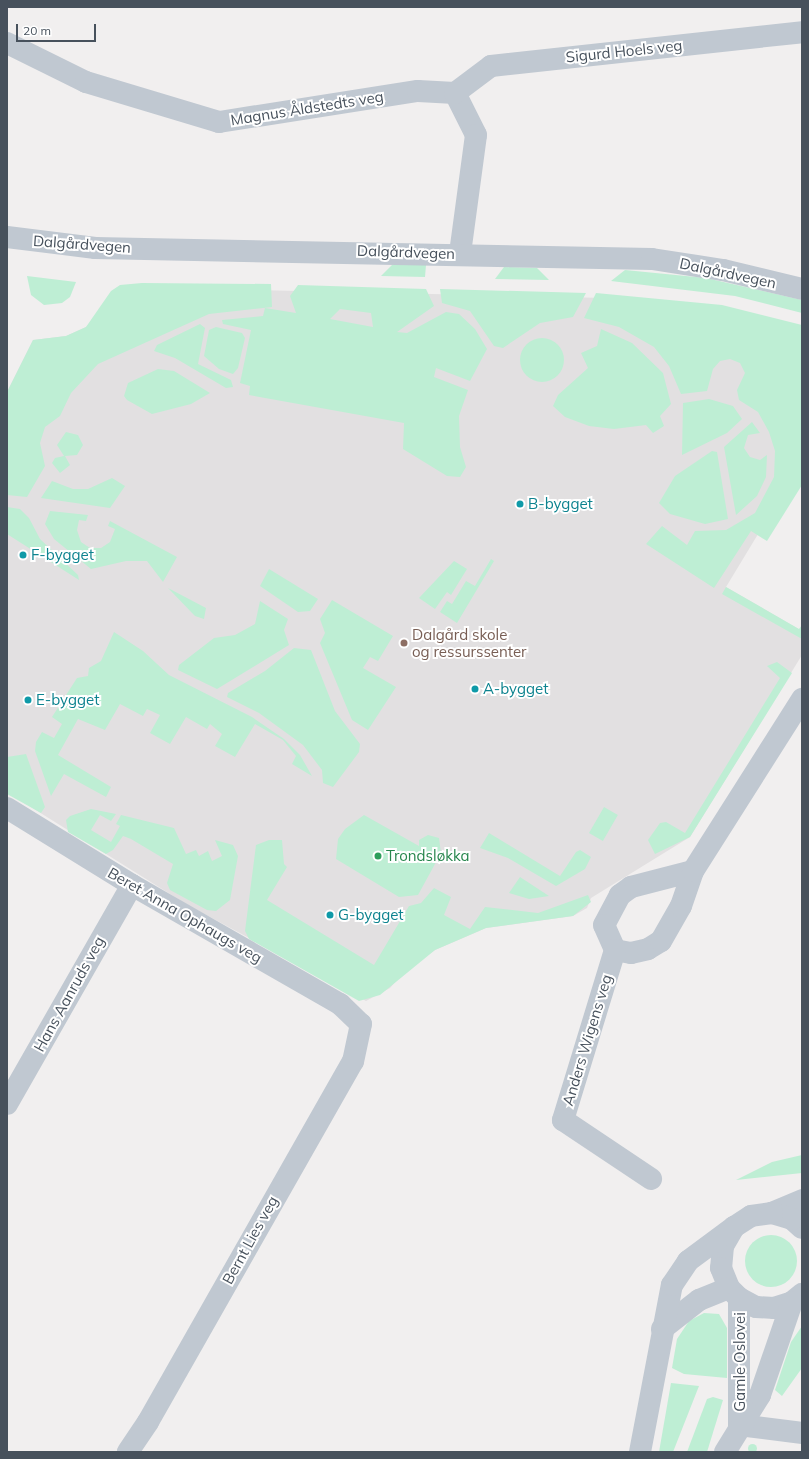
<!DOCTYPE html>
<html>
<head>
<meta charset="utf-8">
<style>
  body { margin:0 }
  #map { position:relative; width:809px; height:1459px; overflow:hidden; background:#f1efef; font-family:Mulish,sans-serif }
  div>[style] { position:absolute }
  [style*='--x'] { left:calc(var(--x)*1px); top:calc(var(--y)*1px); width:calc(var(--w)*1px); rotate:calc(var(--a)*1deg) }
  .education>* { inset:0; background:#e2e0e1 }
  .green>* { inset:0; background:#beeed4; transform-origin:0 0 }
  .round { border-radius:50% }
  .minor>* { height:22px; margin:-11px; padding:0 11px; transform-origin:11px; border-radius:11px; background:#c0c8d1 }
  .tertiary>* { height:22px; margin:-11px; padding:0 11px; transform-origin:11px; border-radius:11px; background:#c0c8d1 }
  .dots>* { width:11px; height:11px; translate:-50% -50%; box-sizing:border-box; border:2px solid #fff; border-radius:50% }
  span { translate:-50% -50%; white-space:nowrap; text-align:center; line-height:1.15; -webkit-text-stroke:4px #fff; paint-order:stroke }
  .street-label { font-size:15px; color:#47515c }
  .culture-label { font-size:15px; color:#0d838f }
  .left { translate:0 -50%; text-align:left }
  .education-label { font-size:15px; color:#785e54 }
  .leisure-label { font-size:15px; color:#27864d }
  .frame { position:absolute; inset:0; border:8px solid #47515c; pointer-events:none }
  .scale { position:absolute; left:16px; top:24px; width:80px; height:18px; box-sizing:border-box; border:2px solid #47515c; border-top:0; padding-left:5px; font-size:12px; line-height:14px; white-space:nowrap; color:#47515c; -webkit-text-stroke:3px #fff; paint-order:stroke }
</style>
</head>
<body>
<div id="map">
  <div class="education">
    <i style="clip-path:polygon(122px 287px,606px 298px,802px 330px,786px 488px,726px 587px,802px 631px,802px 655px,690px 837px,591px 898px,587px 908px,573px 916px,486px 928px,435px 950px,405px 971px,390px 988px,366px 1001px,186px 904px,7px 792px,7px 392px,33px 340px,66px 336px,86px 327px)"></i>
  </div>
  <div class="green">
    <i style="clip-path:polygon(392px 265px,426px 265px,425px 277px,381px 276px)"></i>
    <i style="clip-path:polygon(504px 267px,537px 268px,549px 280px,495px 279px)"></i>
    <i style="clip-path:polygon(625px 270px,706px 278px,802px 300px,802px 313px,735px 296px,611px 281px)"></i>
    <i style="clip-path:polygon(27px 276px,76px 282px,70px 297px,62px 303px,44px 305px,31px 295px)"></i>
    <i style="clip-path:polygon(142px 283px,271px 284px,272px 307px,209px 314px,98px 364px,71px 393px,60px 416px,45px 427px,40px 443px,45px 466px,27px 497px,7px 495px,7px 392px,33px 340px,66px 336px,86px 327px,111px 291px,120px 285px)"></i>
    <i style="clip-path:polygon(evenodd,298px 285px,426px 289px,434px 306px,397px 332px,407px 333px,446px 312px,459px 314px,475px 329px,487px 349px,470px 381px,436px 368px,434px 377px,468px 390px,459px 416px,460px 447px,466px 467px,460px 477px,447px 476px,403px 449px,404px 423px,249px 395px,250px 386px,240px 383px,251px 330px,223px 324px,222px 320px,263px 316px,265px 308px,296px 313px,290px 296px,298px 285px,340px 309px,371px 313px,373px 327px,330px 319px,340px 309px)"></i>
    <i style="clip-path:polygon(440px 289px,586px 293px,573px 317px,540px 323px,503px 348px,494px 346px,470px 311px,442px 303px)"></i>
    <i style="clip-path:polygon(596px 293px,722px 305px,802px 325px,802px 485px,767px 541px,751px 531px,714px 588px,646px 544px,662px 526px,687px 545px,695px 531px,726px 530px,755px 513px,774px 477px,775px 451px,769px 432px,758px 412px,739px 400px,737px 390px,745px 373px,740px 363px,730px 359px,720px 361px,713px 369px,707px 391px,681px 394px,669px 366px,654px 347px,619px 327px,584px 318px)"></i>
    <i style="clip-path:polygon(200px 324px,205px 328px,198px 364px,231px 380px,233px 387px,226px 388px,175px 358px,154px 351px,157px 345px)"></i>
    <i style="clip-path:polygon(216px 327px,242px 333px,245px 338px,238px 368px,233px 374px,219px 369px,204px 356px,209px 330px)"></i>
    <i style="clip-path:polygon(601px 329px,632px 343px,663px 373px,671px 404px,660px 416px,664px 426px,653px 433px,646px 425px,614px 429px,589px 426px,565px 417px,553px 406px,558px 395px,588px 368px,581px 353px,597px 346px)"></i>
    <i class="round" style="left:520px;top:338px;width:44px;height:44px"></i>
    <i style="clip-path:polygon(158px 369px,174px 371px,210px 393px,191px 404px,152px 414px,127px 400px,124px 396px,128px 383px)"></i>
    <i style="clip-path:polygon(709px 399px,733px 406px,742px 419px,727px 433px,682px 455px,683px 403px)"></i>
    <i style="clip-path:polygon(752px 422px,760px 433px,748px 435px,744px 448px,750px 457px,760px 460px,767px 455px,766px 477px,757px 496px,736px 515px,724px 447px)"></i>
    <i style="clip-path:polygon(66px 432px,78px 435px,83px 445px,77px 455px,65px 456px,70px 465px,60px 473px,52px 463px,55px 458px,64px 456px,57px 445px)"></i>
    <i style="clip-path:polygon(712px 451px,717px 452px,728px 519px,705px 524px,670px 514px,659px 503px,675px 476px)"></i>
    <i style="clip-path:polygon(112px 478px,125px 486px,110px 508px,41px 498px,52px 481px,73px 489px,88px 489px)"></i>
    <i style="clip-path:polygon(7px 507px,20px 509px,29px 518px,40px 539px,78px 575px,79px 580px,7px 534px)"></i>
    <i style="clip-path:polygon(50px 511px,88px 515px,86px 521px,79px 520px,77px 530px,81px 542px,90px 548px,101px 548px,110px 542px,115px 529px,108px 526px,110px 521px,177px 557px,163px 582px,147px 561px,126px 561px,91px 569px,54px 539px,45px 524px)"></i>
    <i style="clip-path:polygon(491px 559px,494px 561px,457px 623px,440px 612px,447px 601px,452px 604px,466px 581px,475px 586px)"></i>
    <i style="clip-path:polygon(454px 561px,467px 569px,451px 595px,447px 592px,435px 609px,419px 598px)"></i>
    <i style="clip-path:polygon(269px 569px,318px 599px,310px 611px,298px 612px,260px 586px)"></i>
    <i style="clip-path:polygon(726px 587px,799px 629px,802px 625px,802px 639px,722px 594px)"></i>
    <i style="clip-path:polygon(168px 588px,206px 608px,204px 619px,195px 616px)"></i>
    <i style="clip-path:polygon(332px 600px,393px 636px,378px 661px,370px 657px,363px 668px,396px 687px,368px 730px,352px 720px,320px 643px,325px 633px,320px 619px)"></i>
    <i style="clip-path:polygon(260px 601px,288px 619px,284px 630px,289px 645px,217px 689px,178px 670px,179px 665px,214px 638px,235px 635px,255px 624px)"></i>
    <i style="clip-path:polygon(114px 632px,143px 651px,169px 675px,252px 717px,284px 739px,300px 755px,312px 776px,292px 764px,296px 756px,283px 740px,255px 724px,235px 757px,215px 746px,222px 734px,210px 724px,207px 729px,186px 717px,170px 744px,150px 733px,160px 715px,147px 709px,143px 716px,120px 704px,105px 730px,78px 719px,58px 755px,111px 787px,106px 797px,64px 774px,51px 796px,35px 751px,36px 742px,42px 732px,54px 738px,62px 724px,52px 717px,77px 678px,88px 676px,89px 668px,101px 661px)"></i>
    <i style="clip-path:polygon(294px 648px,311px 650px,335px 711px,360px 744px,359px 752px,333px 787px,323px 783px,322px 770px,303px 745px,259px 713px,227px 697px,228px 693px,265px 671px)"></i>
    <i style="clip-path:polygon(777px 662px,792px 673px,690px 837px,655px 854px,648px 840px,660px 823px,666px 822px,685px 833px,780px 678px,767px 666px)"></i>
    <i style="clip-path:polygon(26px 754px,45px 807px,41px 813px,7px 794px,7px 757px)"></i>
    <i style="left:604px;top:807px;width:16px;height:30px;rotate:30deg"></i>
    <i style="clip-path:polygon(91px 809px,116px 814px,111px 821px,100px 815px,91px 830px,111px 842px,120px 826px,116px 824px,121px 815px,174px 828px,186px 854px,196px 850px,199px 856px,208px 851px,212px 861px,222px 856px,215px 840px,233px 845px,238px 856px,230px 900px,216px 911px,207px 910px,170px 890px,167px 883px,173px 864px,131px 839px,123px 836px,113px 850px,106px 854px,68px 832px,66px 820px,70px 816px)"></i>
    <i style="clip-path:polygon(364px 815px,419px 846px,419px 840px,428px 835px,439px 838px,441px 853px,418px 895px,399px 897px,336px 859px,338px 839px,345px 829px)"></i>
    <i style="clip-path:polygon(489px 833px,560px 876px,576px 852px,580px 850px,591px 857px,585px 869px,556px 886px,508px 858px,480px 848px)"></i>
    <i style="clip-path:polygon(269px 840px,282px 840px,284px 864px,287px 867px,267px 900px,374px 965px,409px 906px,421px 903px,434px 888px,451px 897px,444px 915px,470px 929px,485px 907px,538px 913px,588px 895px,591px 902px,573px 916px,486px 928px,435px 950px,380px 995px,359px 1001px,249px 939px,245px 931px,256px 845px)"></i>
    <i style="clip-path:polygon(520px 877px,549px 896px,529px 899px,509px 893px)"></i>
    <i style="clip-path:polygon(802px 1155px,802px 1173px,736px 1180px,772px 1162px)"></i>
    <i class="round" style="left:745px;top:1235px;width:52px;height:52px"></i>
    <i style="clip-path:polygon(704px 1313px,719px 1314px,727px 1328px,727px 1378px,684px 1374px,672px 1368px,677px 1339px,689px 1321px)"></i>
    <i style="clip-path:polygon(802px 1326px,802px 1368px,782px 1396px,775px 1390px,791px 1342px)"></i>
    <i style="clip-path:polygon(671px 1383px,699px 1386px,673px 1452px,659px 1452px)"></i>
    <i style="clip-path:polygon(713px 1397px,723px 1400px,707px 1452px,687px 1452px,707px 1399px)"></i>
    <i class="round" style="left:747.5px;top:1443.5px;width:9px;height:9px"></i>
  </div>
  <div class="minor">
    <i style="--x:7;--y:43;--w:88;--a:26.3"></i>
    <i style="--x:86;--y:82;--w:139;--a:16.7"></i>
    <i style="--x:219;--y:122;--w:201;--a:-8.9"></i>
    <i style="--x:418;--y:91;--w:37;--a:3"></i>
    <i style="--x:455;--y:93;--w:47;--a:63.4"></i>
    <i style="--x:476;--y:135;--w:120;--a:97.7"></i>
    <i style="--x:455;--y:93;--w:45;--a:-36.9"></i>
    <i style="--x:491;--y:66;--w:313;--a:-6.2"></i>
    <i style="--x:7;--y:237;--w:89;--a:7.1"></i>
    <i style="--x:95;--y:248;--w:557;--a:1.13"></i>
    <i style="--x:652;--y:259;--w:72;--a:8.8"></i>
    <i style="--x:723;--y:270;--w:81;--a:13.5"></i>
    <i style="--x:7;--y:808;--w:147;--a:31.6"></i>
    <i style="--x:132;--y:885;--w:240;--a:29.8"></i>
    <i style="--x:340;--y:1004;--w:29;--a:44"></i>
    <i style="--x:361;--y:1024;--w:38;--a:102"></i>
    <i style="--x:353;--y:1061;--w:415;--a:119.6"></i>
    <i style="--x:148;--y:1422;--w:36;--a:124"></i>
    <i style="--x:693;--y:871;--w:64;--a:165.5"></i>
    <i style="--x:631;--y:887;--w:14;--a:144"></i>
    <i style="--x:620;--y:895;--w:34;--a:118"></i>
    <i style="--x:604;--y:925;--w:27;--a:66"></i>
    <i style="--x:615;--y:950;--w:16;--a:11"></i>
    <i style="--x:631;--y:953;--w:17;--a:-13"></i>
    <i style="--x:648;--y:949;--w:15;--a:-32"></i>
    <i style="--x:661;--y:941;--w:40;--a:-60.3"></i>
    <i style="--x:681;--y:906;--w:37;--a:-71"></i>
    <i style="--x:693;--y:871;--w:204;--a:-57.6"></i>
    <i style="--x:615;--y:950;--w:178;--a:107"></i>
    <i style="--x:563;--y:1120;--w:106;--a:33.8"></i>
    <i style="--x:7;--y:1104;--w:252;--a:-60.3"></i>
    <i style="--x:739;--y:1425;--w:64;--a:7.2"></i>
  </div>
  <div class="tertiary">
    <i style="--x:772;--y:1213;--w:33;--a:-23"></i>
    <i style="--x:802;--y:1228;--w:13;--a:-138"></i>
    <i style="--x:792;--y:1219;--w:21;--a:-163"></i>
    <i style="--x:772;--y:1213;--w:21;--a:172"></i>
    <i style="--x:751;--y:1216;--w:20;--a:147"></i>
    <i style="--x:734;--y:1227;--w:22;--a:120"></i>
    <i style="--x:723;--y:1246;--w:22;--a:95"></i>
    <i style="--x:721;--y:1268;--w:22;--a:68"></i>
    <i style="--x:729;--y:1288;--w:14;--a:45"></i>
    <i style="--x:739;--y:1298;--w:19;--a:28"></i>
    <i style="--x:756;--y:1307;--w:18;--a:3"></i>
    <i style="--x:774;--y:1308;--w:19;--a:-18"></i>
    <i style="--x:792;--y:1302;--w:13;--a:-39"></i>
    <i style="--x:662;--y:1329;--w:47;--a:-38.1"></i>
    <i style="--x:699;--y:1300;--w:32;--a:-22"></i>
    <i style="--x:739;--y:1424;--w:126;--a:-90"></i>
    <i style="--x:640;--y:1452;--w:170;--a:-79.2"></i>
    <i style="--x:672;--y:1285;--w:29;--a:-56"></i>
    <i style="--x:688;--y:1261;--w:57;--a:-36.5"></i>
    <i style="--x:725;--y:1452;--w:67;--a:-58.4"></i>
    <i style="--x:760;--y:1395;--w:98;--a:-71"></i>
  </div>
  <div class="dots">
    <i style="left:520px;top:504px;background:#0f9aa8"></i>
    <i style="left:23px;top:555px;background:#0f9aa8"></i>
    <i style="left:404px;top:643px;background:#8d6e63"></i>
    <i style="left:475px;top:689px;background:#0f9aa8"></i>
    <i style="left:28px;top:700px;background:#0f9aa8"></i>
    <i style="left:378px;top:856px;background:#2e9e5b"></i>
    <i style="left:330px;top:915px;background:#0f9aa8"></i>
  </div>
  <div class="street-label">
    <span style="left:624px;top:51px;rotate:-6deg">Sigurd Hoels veg</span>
    <span style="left:307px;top:108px;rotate:-9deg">Magnus Åldstedts veg</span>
    <span style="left:82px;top:244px;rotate:4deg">Dalgårdvegen</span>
    <span style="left:406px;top:252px;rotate:2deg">Dalgårdvegen</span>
    <span style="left:728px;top:273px;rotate:12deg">Dalgårdvegen</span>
    <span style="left:185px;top:915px;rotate:30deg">Beret Anna Ophaugs veg</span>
    <span style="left:69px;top:994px;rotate:-61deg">Hans Aanruds veg</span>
    <span style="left:587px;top:1040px;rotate:-73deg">Anders Wigens veg</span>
    <span style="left:250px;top:1240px;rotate:-61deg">Bernt Lies veg</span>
    <span style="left:740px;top:1362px;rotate:-90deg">Gamle Oslovei</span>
  </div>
  <div class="culture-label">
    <span class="left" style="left:528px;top:504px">B-bygget</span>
    <span class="left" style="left:31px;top:555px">F-bygget</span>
    <span class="left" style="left:483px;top:689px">A-bygget</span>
    <span class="left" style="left:36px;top:700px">E-bygget</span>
    <span class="left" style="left:338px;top:915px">G-bygget</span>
  </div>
  <div class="education-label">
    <span class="left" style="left:412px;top:643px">Dalgård skole<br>og ressurssenter</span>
  </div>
  <div class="leisure-label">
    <span class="left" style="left:386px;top:856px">Trondsløkka</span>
  </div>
  <div class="frame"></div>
  <div class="scale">20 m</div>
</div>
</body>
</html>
